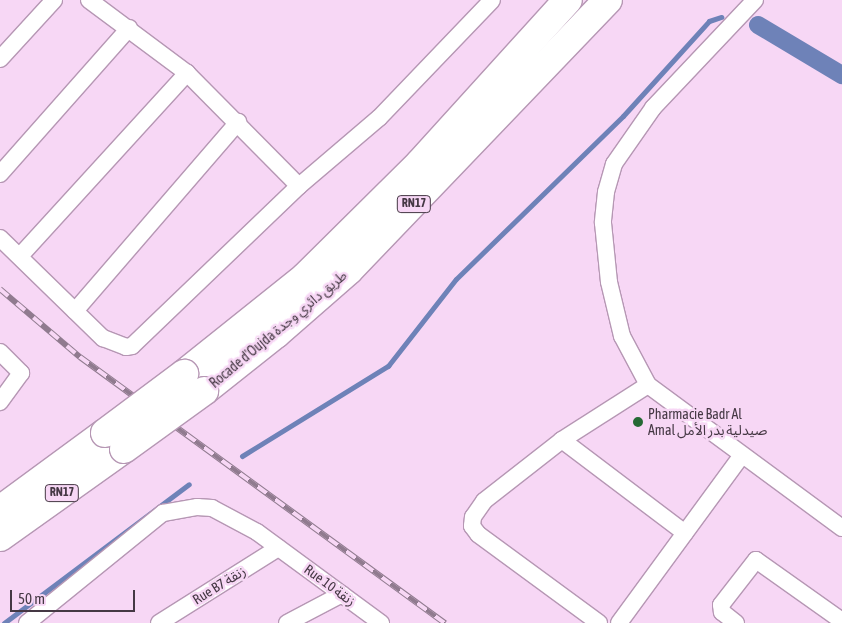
<!DOCTYPE html>
<html>
<head>
<meta charset="utf-8">
<style>
  body { margin:0 }
  #map { position:relative; width:842px; height:623px; overflow:hidden; background:#f7d7f5; font-family:"Asap Condensed","Noto Sans Arabic",sans-serif }
  div>[style] { position:absolute }
  [style*='--x'] { left:calc(var(--x)*1px); top:calc(var(--y)*1px); width:calc(var(--w)*1px); rotate:calc(var(--a)*1deg) }
  .stream>* { height:5px; margin:-2.5px; padding:0 2.5px; transform-origin:2.5px; border-radius:2.5px; background:#6e82b8 }
  .canal>* { height:18px; margin:-9px; padding:0 9px; transform-origin:9px; border-radius:9px; background:#6e82b8 }
  .roads { filter:drop-shadow(1px 0 #b697b4) drop-shadow(-1px 0 #b697b4) drop-shadow(0 1px #b697b4) drop-shadow(0 -1px #b697b4) }
  .street>* { height:16px; margin:-8px; padding:0 8px; transform-origin:8px; border-radius:8px; background:#fff }
  .highway>* { height:28px; margin:-14px; padding:0 14px; transform-origin:14px; border-radius:14px; background:#fff }
  .rail>* { height:5.5px; margin-top:-2.75px; transform-origin:0; background:repeating-linear-gradient(90deg,#f7d7f5 0 11px,#907b8f 0 22px); box-sizing:border-box; border-block:1px solid #907b8f }
  .bridges { filter:drop-shadow(1px 0 #b697b4) drop-shadow(-1px 0 #b697b4) drop-shadow(0 1px #b697b4) drop-shadow(0 -1px #b697b4) }
  .highway-bridge>* { height:28px; margin:-14px; padding:0 14px; transform-origin:14px; border-radius:14px; background:#fff }
  .dots>* { width:14px; height:14px; translate:-50% -50%; box-sizing:border-box; border:2px solid #f7d7f5; border-radius:50% }
  span { translate:-50% -50%; white-space:nowrap; text-align:center; line-height:1.15; -webkit-text-stroke:5px #f7d7f5; paint-order:stroke }
  .shield-label span { padding:1px 4px; background:#f7d7f5; border:1px solid; border-radius:4px; -webkit-text-stroke-width:0 }
  .shield-label { font-size:12px; color:#453844; font-weight:700 }
  .street-label { font-size:14px; color:#453844 }
  .poi-label { font-size:14px; color:#453844 }
  .left { translate:0 -50%; text-align:left }
  .scale { position:absolute; left:10px; top:590px; width:125px; height:22px; box-sizing:border-box; border:2px solid #453844; border-top:0; padding-left:6px; font-size:15px; line-height:18px; white-space:nowrap; color:#453844; -webkit-text-stroke:4px #f7d7f5; paint-order:stroke }
</style>
</head>
<body>
<div id="map">
  <div class="stream">
    <i style="--x:242;--y:456;--w:172;--a:-31.7"></i>
    <i style="--x:388;--y:366;--w:110;--a:-52"></i>
    <i style="--x:456;--y:279;--w:233;--a:-44.3"></i>
    <i style="--x:623;--y:116;--w:128;--a:-47.8"></i>
    <i style="--x:709;--y:21;--w:13;--a:-18"></i>
    <i style="--x:4;--y:623;--w:231;--a:-36.9"></i>
  </div>
  <div class="canal">
    <i style="--x:758;--y:25;--w:98;--a:30.8"></i>
  </div>
  <div class="roads">
    <div class="street">
      <i style="--x:89;--y:0;--w:122;--a:36.7"></i>
      <i style="--x:187;--y:73;--w:159;--a:45.3"></i>
      <i style="--x:755;--y:0;--w:149;--a:133.4"></i>
      <i style="--x:653;--y:108;--w:68;--a:124.9"></i>
      <i style="--x:614;--y:164;--w:29;--a:106"></i>
      <i style="--x:606;--y:192;--w:31;--a:96"></i>
      <i style="--x:603;--y:223;--w:59;--a:84.2"></i>
      <i style="--x:609;--y:282;--w:56;--a:76.5"></i>
      <i style="--x:622;--y:336;--w:55;--a:62"></i>
      <i style="--x:648;--y:385;--w:241;--a:36.4"></i>
      <i style="--x:0;--y:59;--w:80;--a:-47.5"></i>
      <i style="--x:0;--y:174;--w:195;--a:-48.5"></i>
      <i style="--x:0;--y:238;--w:144;--a:44.2"></i>
      <i style="--x:103;--y:338;--w:25;--a:21"></i>
      <i style="--x:126;--y:347;--w:6;--a:-9"></i>
      <i style="--x:132;--y:346;--w:231;--a:-43.8"></i>
      <i style="--x:299;--y:186;--w:105;--a:-40.4"></i>
      <i style="--x:379;--y:118;--w:163;--a:-46.2"></i>
      <i style="--x:20;--y:256;--w:248;--a:-47.6"></i>
      <i style="--x:75;--y:311;--w:250;--a:-49.2"></i>
      <i style="--x:0;--y:352;--w:30;--a:45"></i>
      <i style="--x:21;--y:373;--w:36;--a:126"></i>
      <i style="--x:562;--y:440;--w:154;--a:37.1"></i>
      <i style="--x:27;--y:623;--w:175;--a:-39"></i>
      <i style="--x:163;--y:513;--w:35;--a:-10"></i>
      <i style="--x:197;--y:507;--w:15;--a:4"></i>
      <i style="--x:212;--y:508;--w:51;--a:28.1"></i>
      <i style="--x:257;--y:532;--w:154;--a:36.3"></i>
      <i style="--x:159;--y:623;--w:141;--a:-32.2"></i>
      <i style="--x:287;--y:623;--w:62;--a:-27.8"></i>
      <i style="--x:599;--y:623;--w:150;--a:-143.7"></i>
      <i style="--x:478;--y:534;--w:10;--a:-127"></i>
      <i style="--x:472;--y:526;--w:9;--a:-84"></i>
      <i style="--x:473;--y:517;--w:19;--a:-55"></i>
      <i style="--x:484;--y:501;--w:99;--a:-38"></i>
      <i style="--x:562;--y:440;--w:102;--a:-32.6"></i>
      <i style="--x:619;--y:623;--w:208;--a:-53.8"></i>
      <i style="--x:736;--y:623;--w:18;--a:-142"></i>
      <i style="--x:722;--y:612;--w:7;--a:-98"></i>
      <i style="--x:721;--y:605;--w:57;--a:-52.1"></i>
      <i style="--x:756;--y:560;--w:105;--a:35.3"></i>
    </div>
    <div class="highway">
      <i style="--x:184;--y:374;--w:155;--a:-38.7"></i>
      <i style="--x:305;--y:277;--w:162;--a:-44.7"></i>
      <i style="--x:420;--y:163;--w:220;--a:-47.8"></i>
      <i style="--x:204;--y:391;--w:92;--a:-38.4"></i>
      <i style="--x:276;--y:334;--w:97;--a:-41.2"></i>
      <i style="--x:349;--y:270;--w:374;--a:-46.2"></i>
      <i style="--x:0;--y:510;--w:130;--a:-36.3"></i>
      <i style="--x:0;--y:537;--w:152;--a:-35.4"></i>
    </div>
  </div>
  <div class="rail">
    <i style="--x:0;--y:289;--w:105;--a:40.4"></i>
    <i style="--x:80;--y:357;--w:452;--a:36.1"></i>
  </div>
  <div class="bridges">
    <div class="highway-bridge">
      <i style="--x:105;--y:433;--w:99;--a:-36.8"></i>
      <i style="--x:124;--y:449;--w:99;--a:-35.9"></i>
    </div>
  </div>
  <div class="dots">
    <i style="left:638px;top:422px;background:#256934"></i>
  </div>
  <div class="shield-label">
    <span style="left:414px;top:204px">RN17</span>
    <span style="left:62px;top:493px">RN17</span>
  </div>
  <div class="street-label">
    <span style="left:278px;top:329px;rotate:-40deg">Rocade d'Oujda طريق دائري وجدة</span>
    <span style="left:219px;top:585px;rotate:-32deg">Rue B7 زنقة</span>
    <span style="left:330px;top:585px;rotate:36deg">Rue 10 زنقة</span>
  </div>
  <div class="poi-label">
    <span class="left" style="left:648px;top:422px">Pharmacie Badr Al<br>Amal صيدلية بدر الأمل</span>
  </div>
  <div class="scale">50 m</div>
</div>
</body>
</html>
